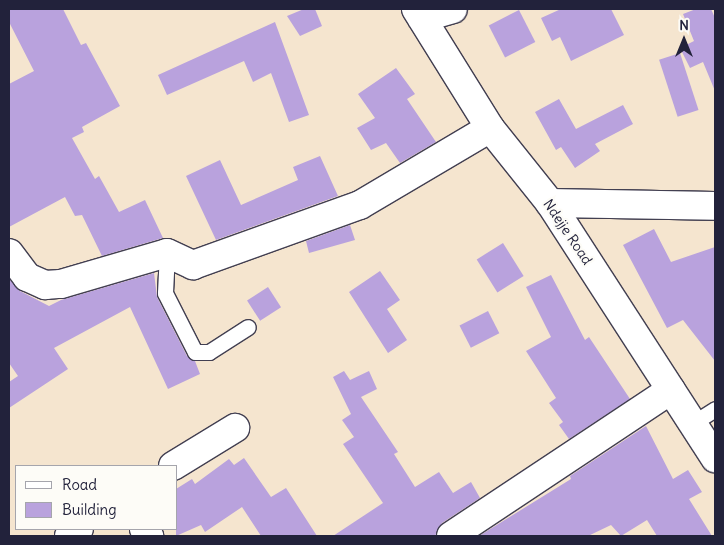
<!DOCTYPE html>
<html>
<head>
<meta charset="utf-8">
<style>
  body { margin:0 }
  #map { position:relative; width:724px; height:545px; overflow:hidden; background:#f5e5cf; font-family:Delius,sans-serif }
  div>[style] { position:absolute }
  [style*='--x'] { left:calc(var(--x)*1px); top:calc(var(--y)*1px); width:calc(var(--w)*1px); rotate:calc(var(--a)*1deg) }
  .building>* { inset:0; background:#b9a2dd; transform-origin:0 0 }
  .roads { filter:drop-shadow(1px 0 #423f51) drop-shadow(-1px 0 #423f51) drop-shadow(0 1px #423f51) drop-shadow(0 -1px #423f51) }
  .service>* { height:15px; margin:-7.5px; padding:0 7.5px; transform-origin:7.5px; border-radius:7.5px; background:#fff }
  .minor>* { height:28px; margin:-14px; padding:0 14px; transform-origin:14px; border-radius:14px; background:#fff }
  .tertiary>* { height:28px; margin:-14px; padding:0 14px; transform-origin:14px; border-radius:14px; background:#fff }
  span { translate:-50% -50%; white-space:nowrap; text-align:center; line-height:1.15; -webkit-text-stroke:4.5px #fdfcf7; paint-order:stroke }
  .street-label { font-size:14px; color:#22223b }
  .frame { position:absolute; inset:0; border:10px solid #22223b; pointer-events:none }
  .legend { position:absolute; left:15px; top:465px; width:162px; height:65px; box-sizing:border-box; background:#fdfcf7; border:1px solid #a5a5ac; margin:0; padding:6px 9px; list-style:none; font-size:15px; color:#22223b }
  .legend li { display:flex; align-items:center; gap:10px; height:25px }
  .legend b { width:25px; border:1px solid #a5a5ac }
  .north { position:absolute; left:659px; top:15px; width:50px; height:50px; -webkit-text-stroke:4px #fdfcf7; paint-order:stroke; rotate:0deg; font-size:14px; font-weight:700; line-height:20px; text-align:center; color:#22223b }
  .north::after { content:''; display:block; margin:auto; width:18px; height:22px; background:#22223b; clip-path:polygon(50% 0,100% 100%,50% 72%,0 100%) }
</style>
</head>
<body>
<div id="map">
  <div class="building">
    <i style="clip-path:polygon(9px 9px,63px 9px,81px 45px,86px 43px,120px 106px,82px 127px,84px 132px,72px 138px,95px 179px,99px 176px,119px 212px,145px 200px,163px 238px,102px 256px,82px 215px,75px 216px,65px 197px,9px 227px,9px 84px,34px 71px,9px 22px)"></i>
    <i style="clip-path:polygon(304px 9px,315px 9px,322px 26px,300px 36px,287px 16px)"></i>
    <i style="clip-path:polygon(561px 9px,611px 9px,624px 35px,571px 61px,560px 37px,552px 41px,541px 18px)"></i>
    <i style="clip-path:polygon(696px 9px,711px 9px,715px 18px,715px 91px,703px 62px,690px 68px,680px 48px,694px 41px,683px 14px)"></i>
    <i style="left:519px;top:10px;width:36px;height:34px;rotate:63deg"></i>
    <i style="clip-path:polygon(275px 22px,309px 115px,289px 122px,271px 73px,253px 82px,244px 61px,167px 95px,158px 75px)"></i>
    <i style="left:680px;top:53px;width:60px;height:22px;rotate:72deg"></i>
    <i style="clip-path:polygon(396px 68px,415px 94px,407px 99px,436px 142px,400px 163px,386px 143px,371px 150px,357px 128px,375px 118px,358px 94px)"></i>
    <i style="clip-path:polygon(559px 99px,576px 129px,623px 105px,633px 124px,595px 144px,600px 151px,575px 168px,561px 147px,556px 150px,535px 112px)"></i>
    <i style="clip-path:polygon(320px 156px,338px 196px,216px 240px,186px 176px,220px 160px,241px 205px,298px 180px,293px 167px)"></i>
    <i style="clip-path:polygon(350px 225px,355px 240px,309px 253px,306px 241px)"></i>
    <i style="clip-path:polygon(654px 229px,671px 262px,715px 247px,715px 361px,683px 320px,667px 328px,623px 245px)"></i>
    <i style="left:503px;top:243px;width:39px;height:31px;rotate:58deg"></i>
    <i style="clip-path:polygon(380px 271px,400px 300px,387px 309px,407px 340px,388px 353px,349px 292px)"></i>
    <i style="clip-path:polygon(154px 273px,157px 297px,187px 356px,195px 361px,200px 374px,168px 389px,130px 307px,54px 348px,68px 369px,9px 408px,9px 382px,18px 376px,9px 363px,9px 279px,20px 291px,49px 306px,61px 300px)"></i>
    <i style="clip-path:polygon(551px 275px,585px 340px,589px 337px,630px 399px,569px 439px,559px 425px,563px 422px,549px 403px,556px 398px,526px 351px,551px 337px,526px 287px)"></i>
    <i style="left:268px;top:287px;width:24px;height:25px;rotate:57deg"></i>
    <i style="left:488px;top:311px;width:25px;height:32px;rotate:63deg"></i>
    <i style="clip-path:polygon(344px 371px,350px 380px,369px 371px,377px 389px,361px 397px,398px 452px,394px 454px,415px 487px,439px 472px,453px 493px,471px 482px,480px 498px,442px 523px,435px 536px,333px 536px,383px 503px,343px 444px,354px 437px,342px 420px,351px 414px,333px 377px)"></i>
    <i style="clip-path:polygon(646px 426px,673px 479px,688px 470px,702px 492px,689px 499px,712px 536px,657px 536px,647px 520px,621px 536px,611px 525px,588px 536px,479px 536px,571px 479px,570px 476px)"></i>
    <i style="clip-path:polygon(244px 458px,271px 497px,286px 488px,317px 536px,261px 536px,242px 507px,205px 532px,201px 525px,176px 536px,176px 489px,192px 479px,195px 484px,229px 459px,234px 465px)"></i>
  </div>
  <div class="roads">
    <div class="service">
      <i style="--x:167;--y:253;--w:40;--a:92.9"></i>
      <i style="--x:165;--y:293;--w:66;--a:63"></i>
      <i style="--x:195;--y:352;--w:14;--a:0"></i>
      <i style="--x:209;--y:352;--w:46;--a:-32.7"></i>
      <i style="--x:693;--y:423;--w:26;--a:-32"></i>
    </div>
    <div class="minor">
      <i style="--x:422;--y:18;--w:32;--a:-16"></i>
      <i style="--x:550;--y:203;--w:165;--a:1"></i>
      <i style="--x:9;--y:253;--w:30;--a:53"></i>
      <i style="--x:27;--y:277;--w:20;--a:24"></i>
      <i style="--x:45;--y:285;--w:16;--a:-4"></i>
      <i style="--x:61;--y:284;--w:110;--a:-16.3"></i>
      <i style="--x:167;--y:253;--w:29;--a:25"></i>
      <i style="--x:193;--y:265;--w:177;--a:-19.8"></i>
      <i style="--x:360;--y:205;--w:151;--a:-30.6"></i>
      <i style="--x:173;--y:466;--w:73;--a:-31.5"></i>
      <i style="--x:144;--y:529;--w:9;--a:54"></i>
      <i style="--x:69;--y:536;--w:12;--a:-35"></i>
      <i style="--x:451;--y:536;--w:264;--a:-33.6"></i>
    </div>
    <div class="tertiary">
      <i style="--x:416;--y:9;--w:140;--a:58.1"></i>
      <i style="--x:490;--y:128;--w:96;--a:51.3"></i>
      <i style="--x:550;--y:203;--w:304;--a:57.1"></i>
    </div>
  </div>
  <div class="street-label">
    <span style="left:568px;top:232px;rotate:56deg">Ndejje Road</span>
  </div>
  <div class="frame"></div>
  <ul class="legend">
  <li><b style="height:6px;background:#fff"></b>Road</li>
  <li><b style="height:14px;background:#b9a2dd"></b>Building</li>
  </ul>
  <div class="north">N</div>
</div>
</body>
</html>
